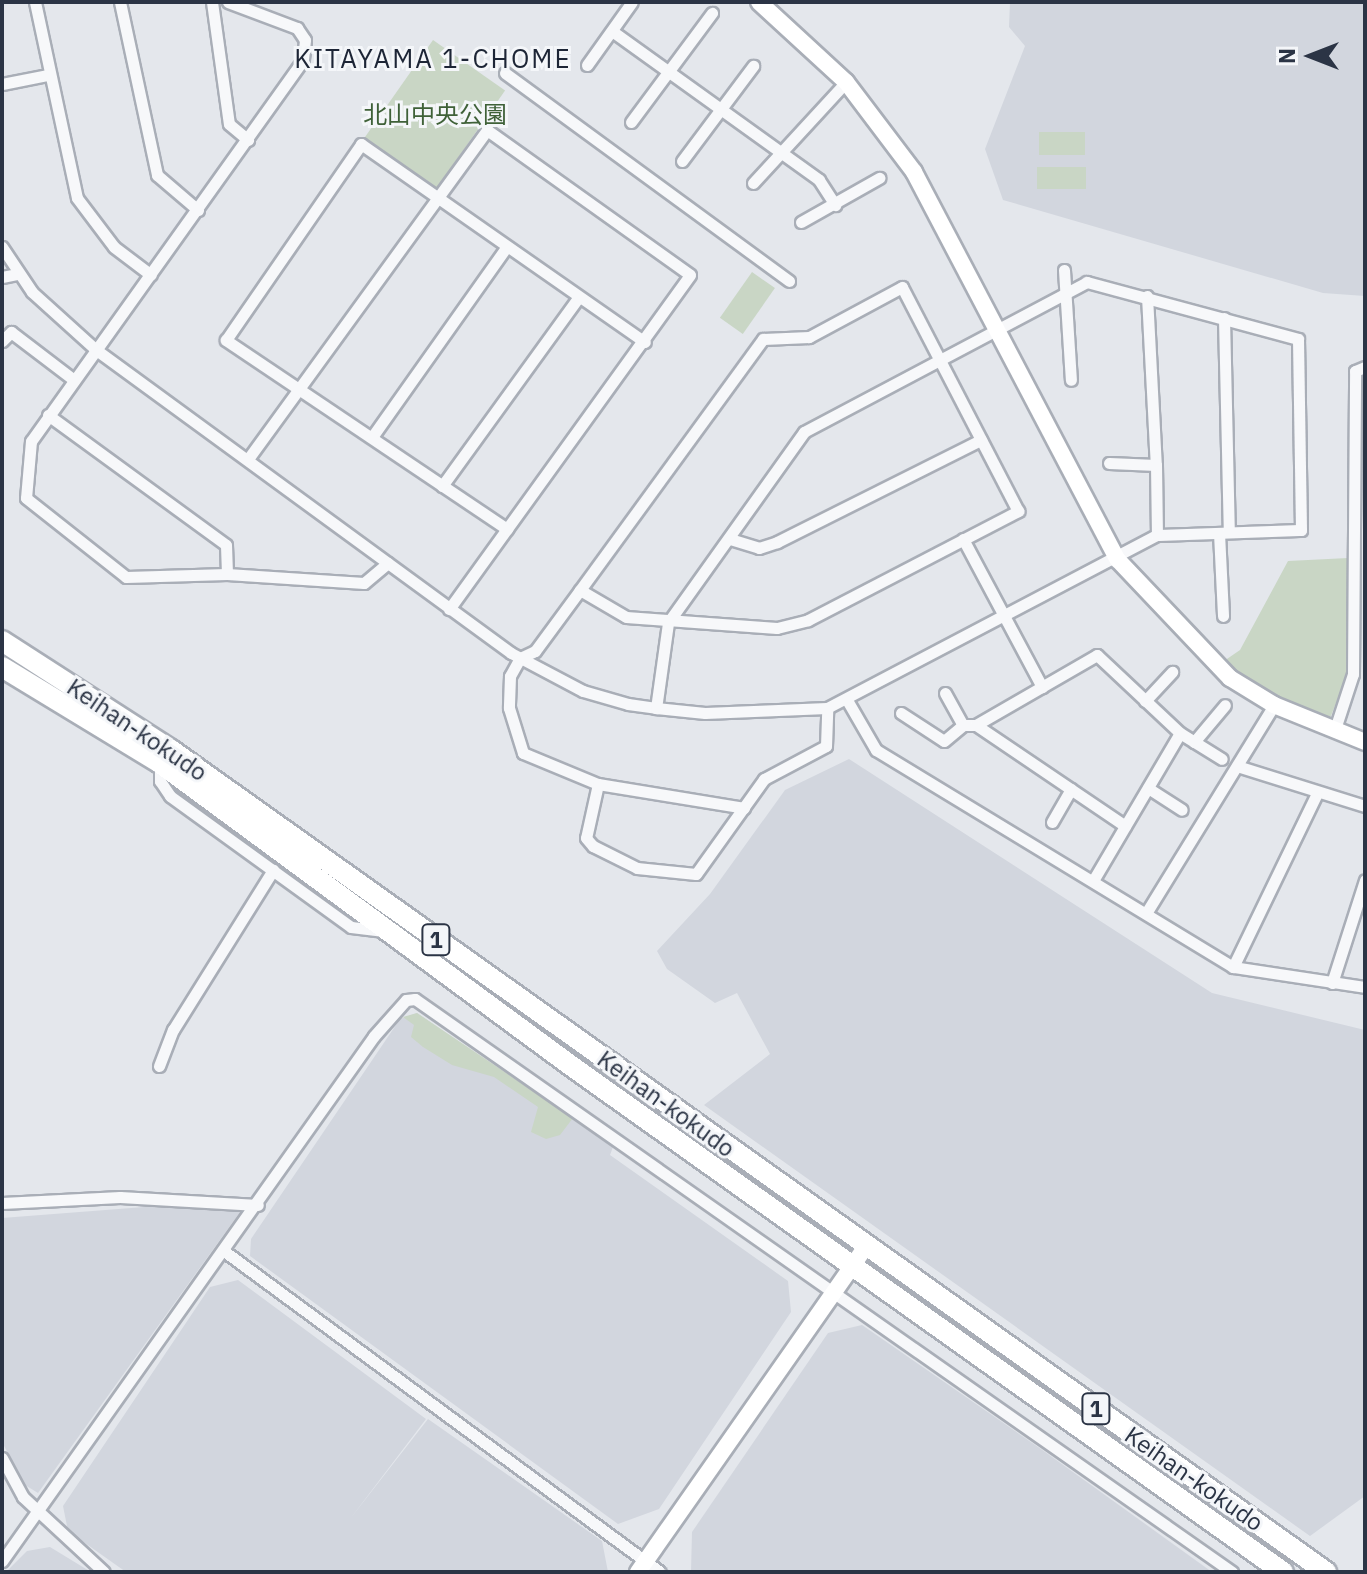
<!DOCTYPE html>
<html>
<head>
<meta charset="utf-8">
<style>
  body { margin:0 }
  #map { position:relative; width:1367px; height:1574px; overflow:hidden; background:#e4e7ec; font-family:"IBM Plex Sans","Noto Sans JP",sans-serif }
  div>[style] { position:absolute }
  [style*='--x'] { left:calc(var(--x)*1px); top:calc(var(--y)*1px); width:calc(var(--w)*1px); rotate:calc(var(--a)*1deg) }
  .built>* { inset:0; background:#d2d6de }
  .green>* { inset:0; background:#c9d6c5; transform-origin:0 0 }
  .roads { filter:drop-shadow(2px 0 #a9aeb7) drop-shadow(-2px 0 #a9aeb7) drop-shadow(0 2px #a9aeb7) drop-shadow(0 -2px #a9aeb7) }
  .street>* { height:11px; margin:-5.5px; padding:0 5.5px; transform-origin:5.5px; border-radius:5.5px; background:#f7f8fa }
  .secondary>* { height:16px; margin:-8px; padding:0 8px; transform-origin:8px; border-radius:8px; background:#fff }
  .highway>* { height:20px; margin:-10px; padding:0 10px; transform-origin:10px; border-radius:10px; background:#fff }
  span { translate:-50% -50%; white-space:nowrap; text-align:center; line-height:1.15; -webkit-text-stroke:6px #f4f6f9; paint-order:stroke }
  .shield-label span { padding:2px 6px; background:#f4f6f9; border:2px solid; border-radius:6px; -webkit-text-stroke-width:0 }
  .shield-label { font-size:22px; color:#2b3445; font-weight:700 }
  .park-label { font-size:24px; color:#3f6138 }
  .street-label { font-size:24px; color:#2b3445 }
  .neighbourhood-label { font-size:26px; color:#1d2536; letter-spacing:2px }
  .frame { position:absolute; inset:0; border:4px solid #2b3445; pointer-events:none }
  .north { position:absolute; left:1271px; top:16px; width:80px; height:80px; -webkit-text-stroke:6px #f4f6f9; paint-order:stroke; rotate:270deg; font-size:22px; font-weight:700; line-height:32px; text-align:center; color:#2b3445 }
  .north::after { content:''; display:block; margin:auto; width:28px; height:36px; background:#2b3445; clip-path:polygon(50% 0,100% 100%,50% 72%,0 100%) }
</style>
</head>
<body>
<div id="map">
  <div class="built">
    <i style="clip-path:polygon(1010px 2px,1365px 2px,1365px 296px,1323px 293px,1003px 200px,985px 149px,1025px 46px,1009px 27px)"></i>
    <i style="clip-path:polygon(849px 759px,1212px 993px,1365px 1030px,1365px 1496px,1310px 1536px,704px 1105px,770px 1054px,737px 993px,715px 1003px,667px 969px,657px 951px,710px 894px,785px 790px)"></i>
    <i style="clip-path:polygon(417px 1013px,613px 1147px,610px 1155px,788px 1281px,791px 1312px,659px 1509px,618px 1524px,250px 1256px,251px 1239px,400px 1019px)"></i>
    <i style="clip-path:polygon(183px 1204px,240px 1212px,38px 1493px,25px 1485px,2px 1442px,2px 1218px)"></i>
    <i style="clip-path:polygon(238px 1280px,426px 1419px,350px 1519px,428px 1419px,602px 1541px,608px 1572px,126px 1572px,68px 1531px,63px 1506px,210px 1287px)"></i>
    <i style="clip-path:polygon(862px 1325px,1041px 1449px,1212px 1572px,691px 1572px,692px 1532px,828px 1333px)"></i>
    <i style="clip-path:polygon(50px 1547px,91px 1572px,6px 1572px,27px 1551px)"></i>
  </div>
  <div class="green">
    <i style="left:433px;top:40px;width:88px;height:120px;rotate:35deg"></i>
    <i style="left:1039px;top:132px;width:46px;height:23px"></i>
    <i style="left:1037px;top:167px;width:49px;height:22px"></i>
    <i style="left:752px;top:272px;width:28px;height:56px;rotate:35deg"></i>
    <i style="clip-path:polygon(1348px 558px,1348px 672px,1329px 721px,1242px 678px,1224px 661px,1240px 650px,1288px 561px)"></i>
    <i style="clip-path:polygon(417px 1013px,573px 1118px,560px 1135px,546px 1139px,531px 1132px,538px 1107px,494px 1077px,452px 1065px,423px 1047px,411px 1037px,414px 1025px,403px 1017px)"></i>
  </div>
  <div class="roads">
    <div class="street">
      <i style="--x:35;--y:2;--w:200;--a:77.9"></i>
      <i style="--x:77;--y:198;--w:61;--a:52.9"></i>
      <i style="--x:114;--y:247;--w:46;--a:37.1"></i>
      <i style="--x:120;--y:2;--w:177;--a:77.9"></i>
      <i style="--x:157;--y:175;--w:54;--a:40.5"></i>
      <i style="--x:212;--y:2;--w:123;--a:82.1"></i>
      <i style="--x:229;--y:124;--w:25;--a:40"></i>
      <i style="--x:228;--y:2;--w:74;--a:20.6"></i>
      <i style="--x:297;--y:28;--w:14;--a:56"></i>
      <i style="--x:305;--y:40;--w:20;--a:96"></i>
      <i style="--x:303;--y:60;--w:468;--a:125.5"></i>
      <i style="--x:31;--y:441;--w:57;--a:95"></i>
      <i style="--x:26;--y:498;--w:127;--a:38.3"></i>
      <i style="--x:126;--y:577;--w:101;--a:-1.7"></i>
      <i style="--x:227;--y:574;--w:137;--a:3.8"></i>
      <i style="--x:364;--y:583;--w:31;--a:-40"></i>
      <i style="--x:612;--y:31;--w:255;--a:35.7"></i>
      <i style="--x:819;--y:180;--w:30;--a:57"></i>
      <i style="--x:587;--y:65;--w:77;--a:-54.5"></i>
      <i style="--x:505;--y:73;--w:352;--a:36.2"></i>
      <i style="--x:2;--y:84;--w:47;--a:-11.1"></i>
      <i style="--x:631;--y:122;--w:136;--a:-53.4"></i>
      <i style="--x:682;--y:161;--w:119;--a:-53.2"></i>
      <i style="--x:753;--y:183;--w:137;--a:-47.4"></i>
      <i style="--x:801;--y:222;--w:90;--a:-29.4"></i>
      <i style="--x:2;--y:247;--w:54;--a:56.3"></i>
      <i style="--x:32;--y:292;--w:85;--a:42.1"></i>
      <i style="--x:95;--y:349;--w:515;--a:36.16"></i>
      <i style="--x:511;--y:653;--w:81;--a:27.8"></i>
      <i style="--x:583;--y:691;--w:47;--a:16.1"></i>
      <i style="--x:628;--y:704;--w:28;--a:8"></i>
      <i style="--x:656;--y:708;--w:49;--a:5.8"></i>
      <i style="--x:705;--y:713;--w:122;--a:-2.3"></i>
      <i style="--x:827;--y:708;--w:373;--a:-27.7"></i>
      <i style="--x:1157;--y:535;--w:144;--a:-2"></i>
      <i style="--x:1301;--y:530;--w:191;--a:-90.9"></i>
      <i style="--x:1298;--y:339;--w:219;--a:-164.9"></i>
      <i style="--x:1087;--y:282;--w:320;--a:152.1"></i>
      <i style="--x:804;--y:432;--w:234;--a:125.5"></i>
      <i style="--x:668;--y:623;--w:86;--a:98"></i>
      <i style="--x:1064;--y:270;--w:110;--a:86.4"></i>
      <i style="--x:2;--y:277;--w:16;--a:-11"></i>
      <i style="--x:1147;--y:296;--w:169;--a:87"></i>
      <i style="--x:1224;--y:318;--w:214;--a:88.7"></i>
      <i style="--x:2;--y:341;--w:13;--a:-45"></i>
      <i style="--x:11;--y:332;--w:79;--a:37.3"></i>
      <i style="--x:48;--y:415;--w:220;--a:36.1"></i>
      <i style="--x:226;--y:545;--w:29;--a:88"></i>
      <i style="--x:372;--y:437;--w:232;--a:-54.7"></i>
      <i style="--x:248;--y:459;--w:407;--a:-54"></i>
      <i style="--x:487;--y:130;--w:249;--a:35.5"></i>
      <i style="--x:690;--y:275;--w:412;--a:125.8"></i>
      <i style="--x:1109;--y:463;--w:47;--a:2.4"></i>
      <i style="--x:1156;--y:465;--w:70;--a:89.2"></i>
      <i style="--x:442;--y:486;--w:232;--a:-54.1"></i>
      <i style="--x:507;--y:529;--w:339;--a:-146.1"></i>
      <i style="--x:226;--y:340;--w:238;--a:-55.4"></i>
      <i style="--x:361;--y:144;--w:346;--a:34.9"></i>
      <i style="--x:1219;--y:533;--w:83;--a:87.2"></i>
      <i style="--x:730;--y:539;--w:30;--a:17"></i>
      <i style="--x:759;--y:548;--w:19;--a:-18"></i>
      <i style="--x:777;--y:542;--w:228;--a:-26.6"></i>
      <i style="--x:963;--y:539;--w:168;--a:61.9"></i>
      <i style="--x:580;--y:590;--w:53;--a:30.4"></i>
      <i style="--x:626;--y:617;--w:151;--a:4.2"></i>
      <i style="--x:777;--y:628;--w:32;--a:-14"></i>
      <i style="--x:808;--y:620;--w:237;--a:-27.4"></i>
      <i style="--x:1018;--y:511;--w:252;--a:-117.4"></i>
      <i style="--x:902;--y:287;--w:106;--a:151.7"></i>
      <i style="--x:809;--y:337;--w:46;--a:177.5"></i>
      <i style="--x:763;--y:339;--w:311;--a:126.1"></i>
      <i style="--x:580;--y:590;--w:76;--a:126.4"></i>
      <i style="--x:535;--y:651;--w:17;--a:155"></i>
      <i style="--x:520;--y:658;--w:21;--a:119"></i>
      <i style="--x:510;--y:676;--w:32;--a:92"></i>
      <i style="--x:509;--y:708;--w:47;--a:72.7"></i>
      <i style="--x:523;--y:753;--w:81;--a:22.5"></i>
      <i style="--x:598;--y:784;--w:148;--a:9.3"></i>
      <i style="--x:945;--y:693;--w:37;--a:61"></i>
      <i style="--x:847;--y:700;--w:58;--a:59.9"></i>
      <i style="--x:876;--y:750;--w:418;--a:31.3"></i>
      <i style="--x:1233;--y:967;--w:134;--a:8.6"></i>
      <i style="--x:1145;--y:701;--w:40;--a:-47"></i>
      <i style="--x:901;--y:713;--w:51;--a:33.1"></i>
      <i style="--x:944;--y:741;--w:25;--a:-40"></i>
      <i style="--x:963;--y:725;--w:13;--a:0"></i>
      <i style="--x:1335;--y:729;--w:58;--a:-71.9"></i>
      <i style="--x:1353;--y:674;--w:303;--a:-89.6"></i>
      <i style="--x:1355;--y:371;--w:11;--a:-22"></i>
      <i style="--x:1180;--y:733;--w:49;--a:31.8"></i>
      <i style="--x:1194;--y:742;--w:48;--a:-50"></i>
      <i style="--x:160;--y:763;--w:18;--a:90"></i>
      <i style="--x:160;--y:781;--w:18;--a:56"></i>
      <i style="--x:170;--y:796;--w:223;--a:35.9"></i>
      <i style="--x:351;--y:927;--w:33;--a:7"></i>
      <i style="--x:1237;--y:766;--w:134;--a:17.4"></i>
      <i style="--x:598;--y:784;--w:55;--a:102.5"></i>
      <i style="--x:586;--y:838;--w:11;--a:49"></i>
      <i style="--x:593;--y:846;--w:49;--a:26.6"></i>
      <i style="--x:637;--y:868;--w:59;--a:5.8"></i>
      <i style="--x:696;--y:874;--w:117;--a:-54.4"></i>
      <i style="--x:764;--y:779;--w:70;--a:-28"></i>
      <i style="--x:826;--y:746;--w:38;--a:-88"></i>
      <i style="--x:1148;--y:788;--w:40;--a:32.9"></i>
      <i style="--x:1052;--y:822;--w:38;--a:-60"></i>
      <i style="--x:1094;--y:879;--w:169;--a:-59.5"></i>
      <i style="--x:1180;--y:733;--w:114;--a:-136.8"></i>
      <i style="--x:1097;--y:655;--w:140;--a:150"></i>
      <i style="--x:976;--y:725;--w:180;--a:34.1"></i>
      <i style="--x:1148;--y:910;--w:241;--a:-58.4"></i>
      <i style="--x:1233;--y:967;--w:191;--a:-64.2"></i>
      <i style="--x:1332;--y:983;--w:108;--a:-72.2"></i>
      <i style="--x:159;--y:1066;--w:39;--a:-69"></i>
      <i style="--x:173;--y:1030;--w:189;--a:-58"></i>
      <i style="--x:2;--y:1203;--w:118;--a:-2.9"></i>
      <i style="--x:120;--y:1197;--w:138;--a:3.3"></i>
      <i style="--x:224;--y:1251;--w:541;--a:36.36"></i>
      <i style="--x:2;--y:1458;--w:44;--a:61.7"></i>
      <i style="--x:23;--y:1497;--w:110;--a:42.8"></i>
      <i style="--x:2;--y:1561;--w:643;--a:-54.68"></i>
      <i style="--x:374;--y:1036;--w:48;--a:-48.4"></i>
      <i style="--x:406;--y:1000;--w:9;--a:-6"></i>
      <i style="--x:415;--y:999;--w:998;--a:35.04"></i>
    </div>
    <div class="secondary">
      <i style="--x:759;--y:2;--w:118;--a:42.6"></i>
      <i style="--x:846;--y:82;--w:113;--a:52.9"></i>
      <i style="--x:914;--y:172;--w:438;--a:62.3"></i>
      <i style="--x:1118;--y:560;--w:163;--a:46.5"></i>
      <i style="--x:1230;--y:678;--w:52;--a:31.5"></i>
      <i style="--x:1274;--y:705;--w:98;--a:22.1"></i>
      <i style="--x:638;--y:1572;--w:398;--a:-55"></i>
    </div>
    <div class="highway">
      <i style="--x:2;--y:641;--w:201;--a:32.8"></i>
      <i style="--x:171;--y:750;--w:1418;--a:35.44"></i>
      <i style="--x:2;--y:667;--w:185;--a:31.3"></i>
      <i style="--x:160;--y:763;--w:509;--a:36.37"></i>
      <i style="--x:570;--y:1065;--w:875;--a:35.42"></i>
    </div>
  </div>
  <div class="shield-label">
    <span style="left:436px;top:940px">1</span>
    <span style="left:1096px;top:1409px">1</span>
  </div>
  <div class="park-label">
    <span style="left:435px;top:115px">北山中央公園</span>
  </div>
  <div class="street-label">
    <span style="left:137px;top:730px;rotate:34deg">Keihan-kokudo</span>
    <span style="left:666px;top:1104px;rotate:36deg">Keihan-kokudo</span>
    <span style="left:1194px;top:1479px;rotate:35deg">Keihan-kokudo</span>
  </div>
  <div class="neighbourhood-label">
    <span style="left:433px;top:59px">KITAYAMA 1-CHOME</span>
  </div>
  <div class="frame"></div>
  <div class="north">N</div>
</div>
</body>
</html>
